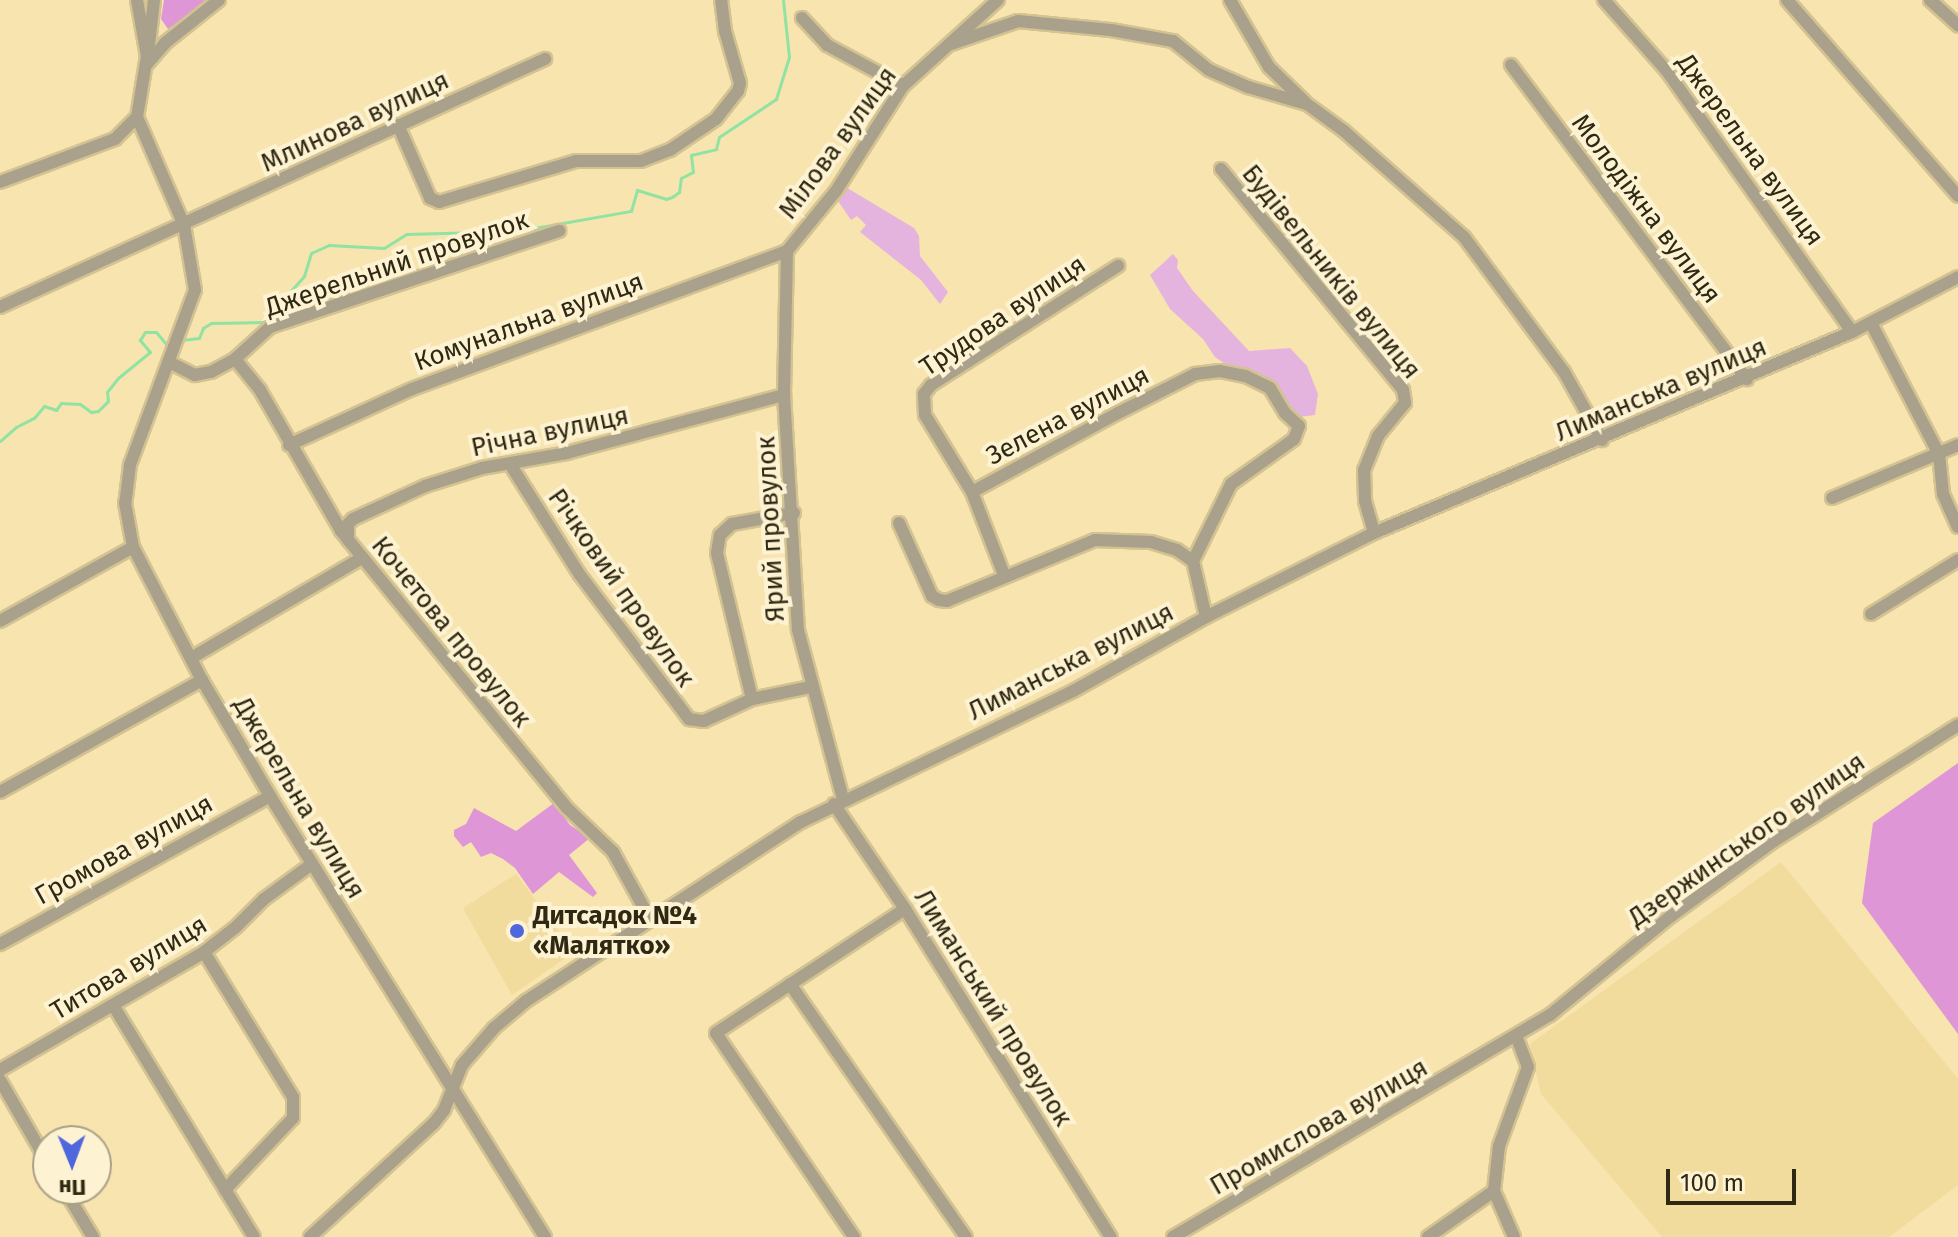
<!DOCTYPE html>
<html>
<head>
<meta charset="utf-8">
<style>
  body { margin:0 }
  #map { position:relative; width:1958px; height:1237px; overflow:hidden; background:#f7e4ae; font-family:"Fira Sans",sans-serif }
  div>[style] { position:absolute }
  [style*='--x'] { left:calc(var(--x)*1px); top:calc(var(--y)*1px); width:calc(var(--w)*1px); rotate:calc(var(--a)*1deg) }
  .built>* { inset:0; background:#f1db9d }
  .green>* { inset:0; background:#e4b4de }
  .forest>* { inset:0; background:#de96d6 }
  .stream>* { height:3px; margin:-1.5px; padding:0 1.5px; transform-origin:1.5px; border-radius:1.5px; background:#90e3a3 }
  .roads { filter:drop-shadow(2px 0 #d3c292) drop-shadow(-2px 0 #d3c292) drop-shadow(0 2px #d3c292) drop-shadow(0 -2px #d3c292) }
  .minor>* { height:12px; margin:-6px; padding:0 6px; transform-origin:6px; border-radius:6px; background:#a9a18b }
  .dots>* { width:22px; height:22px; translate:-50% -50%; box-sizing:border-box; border:4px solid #fdf2d2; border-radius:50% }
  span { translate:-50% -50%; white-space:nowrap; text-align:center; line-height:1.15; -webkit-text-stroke:8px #fdf2d2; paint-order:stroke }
  .street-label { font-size:26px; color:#2f2813 }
  .poi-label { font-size:26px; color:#2f2813; font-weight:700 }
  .left { translate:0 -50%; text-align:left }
  .north { position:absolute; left:32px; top:1125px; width:80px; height:80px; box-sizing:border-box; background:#fdf2d2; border:2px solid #aba186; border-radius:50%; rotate:179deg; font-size:22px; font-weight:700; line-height:32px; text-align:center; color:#2f2813 }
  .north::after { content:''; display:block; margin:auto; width:28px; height:36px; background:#4f67dc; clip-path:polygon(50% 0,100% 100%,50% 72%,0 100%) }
  .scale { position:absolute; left:1666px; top:1169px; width:130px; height:36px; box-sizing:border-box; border:4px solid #2f2813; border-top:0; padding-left:10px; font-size:24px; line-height:28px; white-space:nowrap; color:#2f2813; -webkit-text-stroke:6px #fdf2d2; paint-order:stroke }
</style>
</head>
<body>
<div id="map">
  <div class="built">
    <i style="clip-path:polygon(1781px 862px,1958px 1079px,1958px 1185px,1889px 1237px,1662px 1237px,1541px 1094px,1530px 1044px)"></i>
    <i style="clip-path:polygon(516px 874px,574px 952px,512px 995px,463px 908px)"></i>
  </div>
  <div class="green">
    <i style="clip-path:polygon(844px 186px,914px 228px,919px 236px,920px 256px,948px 292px,940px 304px,921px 280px,860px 232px,866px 225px,857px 216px,851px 220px,836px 198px)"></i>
    <i style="clip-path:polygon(1173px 254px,1178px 260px,1177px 268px,1193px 291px,1249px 351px,1290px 348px,1307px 366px,1318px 394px,1315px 415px,1298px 417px,1261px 377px,1228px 366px,1215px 357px,1203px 339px,1170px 309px,1150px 275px)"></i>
  </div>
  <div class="forest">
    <i style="clip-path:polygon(164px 0,210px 0,168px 29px,161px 19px)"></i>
    <i style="clip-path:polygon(1958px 763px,1958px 1034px,1862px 903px,1873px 823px)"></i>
    <i style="clip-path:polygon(554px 803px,570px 825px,590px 838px,569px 855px,597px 893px,593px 897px,559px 872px,533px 894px,515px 868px,503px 859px,491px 853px,481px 857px,471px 842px,463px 847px,454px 836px,454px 830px,466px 824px,474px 808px,516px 831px)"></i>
  </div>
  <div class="stream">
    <i style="--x:182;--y:340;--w:17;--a:-7"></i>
    <i style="--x:199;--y:338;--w:11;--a:-68"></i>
    <i style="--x:203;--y:328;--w:9;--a:-32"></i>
    <i style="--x:211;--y:323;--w:52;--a:-1.1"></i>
    <i style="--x:263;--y:322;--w:62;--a:-48.3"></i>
    <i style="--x:304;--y:276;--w:24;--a:-73"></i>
    <i style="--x:311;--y:253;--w:20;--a:-24"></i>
    <i style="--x:329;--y:245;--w:55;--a:3.1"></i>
    <i style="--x:384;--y:248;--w:26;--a:-32"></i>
    <i style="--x:406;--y:234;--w:111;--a:-1.5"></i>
    <i style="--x:517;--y:231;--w:116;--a:-10"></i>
    <i style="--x:631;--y:211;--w:22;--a:-74"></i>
    <i style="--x:637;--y:190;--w:30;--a:17"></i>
    <i style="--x:666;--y:199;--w:6;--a:-18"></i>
    <i style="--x:672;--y:197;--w:9;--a:-36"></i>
    <i style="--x:679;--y:192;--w:14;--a:-82"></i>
    <i style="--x:681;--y:178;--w:13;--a:-27"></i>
    <i style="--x:693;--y:172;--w:17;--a:-97"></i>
    <i style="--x:691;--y:155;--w:26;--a:-13"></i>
    <i style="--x:716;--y:149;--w:12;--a:-76"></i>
    <i style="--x:719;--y:137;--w:69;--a:-33.7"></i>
    <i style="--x:776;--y:99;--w:44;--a:-72.8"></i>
    <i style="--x:789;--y:57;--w:57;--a:-96"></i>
    <i style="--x:0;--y:441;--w:21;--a:-41"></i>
    <i style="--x:16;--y:427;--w:20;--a:-27"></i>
    <i style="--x:34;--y:418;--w:16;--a:-50"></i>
    <i style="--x:44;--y:406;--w:13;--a:18"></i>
    <i style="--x:56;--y:410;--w:9;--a:-54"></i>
    <i style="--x:61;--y:403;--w:19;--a:3"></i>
    <i style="--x:80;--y:404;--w:14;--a:36"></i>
    <i style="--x:91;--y:412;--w:7;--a:-8"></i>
    <i style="--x:98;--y:411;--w:14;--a:-45"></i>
    <i style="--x:108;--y:401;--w:9;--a:-96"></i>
    <i style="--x:107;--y:392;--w:18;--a:-52"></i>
    <i style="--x:118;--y:378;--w:41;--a:-39.1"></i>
    <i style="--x:150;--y:352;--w:16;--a:-130"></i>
    <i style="--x:140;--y:340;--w:9;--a:-58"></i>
    <i style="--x:145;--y:332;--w:11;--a:0"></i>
    <i style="--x:156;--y:332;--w:16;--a:50"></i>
    <i style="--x:166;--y:344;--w:4;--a:-14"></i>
  </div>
  <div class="roads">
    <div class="minor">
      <i style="--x:137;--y:0;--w:57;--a:79.9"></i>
      <i style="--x:147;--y:56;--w:62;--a:99.3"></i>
      <i style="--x:137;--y:117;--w:118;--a:66.5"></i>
      <i style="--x:184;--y:225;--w:66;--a:80.4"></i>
      <i style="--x:195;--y:290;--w:187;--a:110.4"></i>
      <i style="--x:130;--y:465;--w:38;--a:97"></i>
      <i style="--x:125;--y:503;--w:45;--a:79.7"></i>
      <i style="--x:133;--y:547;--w:150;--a:62.6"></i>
      <i style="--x:202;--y:680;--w:134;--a:59.6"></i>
      <i style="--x:270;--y:796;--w:520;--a:58.05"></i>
      <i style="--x:1230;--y:0;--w:78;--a:59.8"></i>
      <i style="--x:1269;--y:67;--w:50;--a:44.2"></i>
      <i style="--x:1604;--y:0;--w:94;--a:48.5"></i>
      <i style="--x:1666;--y:70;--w:321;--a:54.6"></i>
      <i style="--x:1787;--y:0;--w:260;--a:48.9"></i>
      <i style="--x:1930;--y:0;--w:38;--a:42"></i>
      <i style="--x:802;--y:18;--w:37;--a:47"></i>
      <i style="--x:827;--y:45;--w:86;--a:28.3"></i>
      <i style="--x:149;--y:44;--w:44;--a:-83.5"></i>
      <i style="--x:951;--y:44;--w:71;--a:-18.9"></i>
      <i style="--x:1018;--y:21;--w:93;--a:5.5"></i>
      <i style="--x:1111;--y:30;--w:63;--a:10.1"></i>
      <i style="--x:1173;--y:41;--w:46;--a:38.9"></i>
      <i style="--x:1209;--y:70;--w:43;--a:23.6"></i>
      <i style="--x:1248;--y:87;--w:61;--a:16.1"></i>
      <i style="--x:1307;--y:104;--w:46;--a:36.1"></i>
      <i style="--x:1344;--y:131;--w:160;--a:41.5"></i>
      <i style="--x:1464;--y:237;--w:168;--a:53.5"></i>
      <i style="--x:1564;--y:372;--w:78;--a:60.8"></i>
      <i style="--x:147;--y:64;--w:28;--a:-49"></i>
      <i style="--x:165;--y:43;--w:69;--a:-38.5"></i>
      <i style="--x:1511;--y:65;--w:393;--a:53.1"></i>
      <i style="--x:398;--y:125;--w:80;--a:66.3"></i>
      <i style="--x:430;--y:198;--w:10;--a:24"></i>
      <i style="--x:439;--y:202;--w:143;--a:-16.7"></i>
      <i style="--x:576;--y:161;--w:65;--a:0"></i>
      <i style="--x:641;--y:161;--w:31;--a:-21"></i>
      <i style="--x:670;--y:150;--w:55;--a:-34"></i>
      <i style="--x:716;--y:119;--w:36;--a:-52"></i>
      <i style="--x:738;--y:91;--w:8;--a:-76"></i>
      <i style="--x:740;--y:83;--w:54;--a:-106.1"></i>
      <i style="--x:725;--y:31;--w:31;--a:-97"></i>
      <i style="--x:1221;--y:169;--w:286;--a:50.5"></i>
      <i style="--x:1403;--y:390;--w:13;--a:81"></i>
      <i style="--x:1405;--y:403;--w:43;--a:129.3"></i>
      <i style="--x:1378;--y:436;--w:37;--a:112"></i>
      <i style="--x:1364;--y:470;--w:31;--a:88"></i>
      <i style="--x:1365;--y:501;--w:33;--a:74"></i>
      <i style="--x:0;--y:182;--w:123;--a:-20.5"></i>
      <i style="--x:115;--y:139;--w:31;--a:-45"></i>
      <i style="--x:787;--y:251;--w:144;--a:91.2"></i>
      <i style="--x:784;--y:395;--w:235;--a:86.6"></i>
      <i style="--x:798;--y:630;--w:175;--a:75.1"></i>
      <i style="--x:787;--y:251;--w:77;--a:-50.8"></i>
      <i style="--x:836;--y:191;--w:125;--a:-57.5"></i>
      <i style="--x:903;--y:86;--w:128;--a:-42.2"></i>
      <i style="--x:0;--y:307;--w:599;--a:-24.47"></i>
      <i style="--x:1871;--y:323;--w:148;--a:62.6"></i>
      <i style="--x:1939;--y:454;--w:40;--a:84.3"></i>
      <i style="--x:1943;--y:494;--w:36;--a:66"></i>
      <i style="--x:235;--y:359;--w:40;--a:51"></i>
      <i style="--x:260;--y:390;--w:163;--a:60.1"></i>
      <i style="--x:341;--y:531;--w:357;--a:50.8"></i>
      <i style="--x:567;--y:808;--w:64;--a:43.7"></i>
      <i style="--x:613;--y:852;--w:77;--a:61.1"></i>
      <i style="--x:169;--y:362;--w:29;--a:27"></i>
      <i style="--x:195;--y:375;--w:16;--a:-11"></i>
      <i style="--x:211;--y:372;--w:27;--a:-28"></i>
      <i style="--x:235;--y:359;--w:47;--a:-42.4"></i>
      <i style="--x:270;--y:327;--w:305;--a:-18.4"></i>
      <i style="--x:289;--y:445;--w:135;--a:-24.5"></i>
      <i style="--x:412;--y:389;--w:400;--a:-20.2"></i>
      <i style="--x:510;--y:464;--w:131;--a:57.8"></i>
      <i style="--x:580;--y:575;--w:181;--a:52.9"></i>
      <i style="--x:689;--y:719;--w:15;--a:8"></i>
      <i style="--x:704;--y:721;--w:53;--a:-24.6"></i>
      <i style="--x:752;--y:699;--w:59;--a:-11.7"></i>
      <i style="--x:972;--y:492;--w:90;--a:-121.4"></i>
      <i style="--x:925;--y:415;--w:21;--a:-93"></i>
      <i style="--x:924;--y:394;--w:11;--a:-52"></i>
      <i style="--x:931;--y:385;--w:222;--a:-32.5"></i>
      <i style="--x:1832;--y:498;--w:137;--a:-22.8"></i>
      <i style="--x:899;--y:523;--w:80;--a:65.7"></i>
      <i style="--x:932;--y:596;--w:8;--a:30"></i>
      <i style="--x:939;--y:600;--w:8;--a:7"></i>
      <i style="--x:947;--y:601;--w:160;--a:-22.4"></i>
      <i style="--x:1095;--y:540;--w:56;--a:2"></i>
      <i style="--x:1151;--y:542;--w:27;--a:17"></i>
      <i style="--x:1177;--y:550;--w:19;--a:35"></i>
      <i style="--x:1193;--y:561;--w:86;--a:-63.7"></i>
      <i style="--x:1231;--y:484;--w:77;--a:-35.5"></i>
      <i style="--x:1294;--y:439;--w:14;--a:-69"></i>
      <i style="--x:1299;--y:426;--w:19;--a:-137"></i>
      <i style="--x:1285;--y:413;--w:29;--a:-121"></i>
      <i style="--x:1270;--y:388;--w:28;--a:-154"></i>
      <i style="--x:1245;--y:376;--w:25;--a:-169"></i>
      <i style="--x:1220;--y:371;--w:25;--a:173"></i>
      <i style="--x:1195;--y:374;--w:86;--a:153.1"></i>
      <i style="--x:1118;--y:413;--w:166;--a:151.6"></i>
      <i style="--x:972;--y:492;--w:89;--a:68.9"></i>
      <i style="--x:348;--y:540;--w:16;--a:-90"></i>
      <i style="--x:348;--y:524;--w:7;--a:-45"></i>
      <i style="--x:353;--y:519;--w:79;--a:-24.6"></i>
      <i style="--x:425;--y:486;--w:60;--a:-17.5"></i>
      <i style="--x:482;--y:468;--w:86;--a:-10"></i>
      <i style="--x:567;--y:453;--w:225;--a:-15"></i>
      <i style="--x:1193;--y:561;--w:57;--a:76.9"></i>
      <i style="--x:1871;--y:614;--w:102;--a:-31.8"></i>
      <i style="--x:0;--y:621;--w:152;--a:-29.1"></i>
      <i style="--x:193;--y:657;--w:196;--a:-30.4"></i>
      <i style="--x:752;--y:699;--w:150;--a:-103.5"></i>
      <i style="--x:717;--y:553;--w:18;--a:-81"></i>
      <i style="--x:720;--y:535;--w:16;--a:-43"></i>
      <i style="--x:732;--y:524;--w:63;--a:-10.1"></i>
      <i style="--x:0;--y:792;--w:231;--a:-29"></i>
      <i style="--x:834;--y:804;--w:127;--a:55.9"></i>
      <i style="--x:905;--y:909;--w:387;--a:57.9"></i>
      <i style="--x:0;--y:944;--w:308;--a:-28.7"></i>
      <i style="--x:204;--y:952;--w:170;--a:58.5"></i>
      <i style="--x:293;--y:1097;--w:21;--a:90"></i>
      <i style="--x:293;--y:1118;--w:99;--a:133.4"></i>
      <i style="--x:790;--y:984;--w:308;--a:55.2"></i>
      <i style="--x:113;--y:1005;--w:271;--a:58.7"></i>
      <i style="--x:0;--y:1070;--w:236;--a:-30"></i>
      <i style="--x:204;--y:952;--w:39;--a:-38"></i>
      <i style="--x:235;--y:928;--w:41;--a:-45"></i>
      <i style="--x:264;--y:899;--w:59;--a:-36.1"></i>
      <i style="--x:0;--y:1080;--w:96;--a:60"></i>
      <i style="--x:64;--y:1189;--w:56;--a:58.9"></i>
      <i style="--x:310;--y:1237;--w:168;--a:-42.6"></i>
      <i style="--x:434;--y:1123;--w:16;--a:-52"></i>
      <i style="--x:444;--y:1110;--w:48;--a:-68.2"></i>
      <i style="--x:462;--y:1065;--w:49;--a:-49.1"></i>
      <i style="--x:494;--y:1028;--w:42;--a:-40.2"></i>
      <i style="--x:526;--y:1001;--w:328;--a:-33.1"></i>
      <i style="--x:801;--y:822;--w:302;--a:-25.7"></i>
      <i style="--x:1073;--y:691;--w:152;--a:-29.1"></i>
      <i style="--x:1206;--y:617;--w:188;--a:-26.6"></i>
      <i style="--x:1374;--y:533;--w:519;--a:-22.81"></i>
      <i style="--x:1852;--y:332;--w:119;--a:-27.4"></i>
      <i style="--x:854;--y:1237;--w:246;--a:-124.1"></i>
      <i style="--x:716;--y:1033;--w:226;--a:-33.3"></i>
      <i style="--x:1173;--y:1237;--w:438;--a:-30.5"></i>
      <i style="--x:1550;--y:1015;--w:156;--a:-39.3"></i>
      <i style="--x:1671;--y:916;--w:127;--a:-36.1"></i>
      <i style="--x:1774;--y:841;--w:218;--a:-32.2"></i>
      <i style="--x:1428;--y:1237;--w:80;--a:-34.9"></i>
      <i style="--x:1514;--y:1237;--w:50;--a:-113.5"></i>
      <i style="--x:1494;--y:1191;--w:45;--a:-83.7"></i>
      <i style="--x:1499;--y:1146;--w:84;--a:-69.8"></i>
      <i style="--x:1528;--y:1067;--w:33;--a:-111"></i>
    </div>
  </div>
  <div class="dots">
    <i style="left:517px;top:931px;background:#4f67dc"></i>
  </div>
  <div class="street-label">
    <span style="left:355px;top:122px;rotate:-25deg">Млинова вулиця</span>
    <span style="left:838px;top:143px;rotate:-54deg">Мілова вулиця</span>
    <span style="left:1750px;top:150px;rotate:54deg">Джерельна вулиця</span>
    <span style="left:1646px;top:209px;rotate:53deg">Молодіжна вулиця</span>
    <span style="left:397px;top:264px;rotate:-19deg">Джерельний провулок</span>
    <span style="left:1331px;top:272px;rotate:51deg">Будівельників вулиця</span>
    <span style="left:1003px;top:316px;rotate:-34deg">Трудова вулиця</span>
    <span style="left:529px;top:322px;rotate:-20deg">Комунальна вулиця</span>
    <span style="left:1661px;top:390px;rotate:-23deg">Лиманська вулиця</span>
    <span style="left:1068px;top:416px;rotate:-28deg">Зелена вулиця</span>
    <span style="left:550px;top:432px;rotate:-12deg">Річна вулиця</span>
    <span style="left:771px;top:529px;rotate:-93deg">Ярий провулок</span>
    <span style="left:621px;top:588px;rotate:55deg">Річковий провулок</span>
    <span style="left:451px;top:632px;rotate:51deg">Кочетова провулок</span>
    <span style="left:1071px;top:662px;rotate:-27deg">Лиманська вулиця</span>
    <span style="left:299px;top:798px;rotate:59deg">Джерельна вулиця</span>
    <span style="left:1747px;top:840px;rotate:-35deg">Дзержинського вулиця</span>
    <span style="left:124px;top:850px;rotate:-29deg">Громова вулиця</span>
    <span style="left:129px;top:968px;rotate:-31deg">Титова вулиця</span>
    <span style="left:993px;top:1008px;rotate:58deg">Лиманський провулок</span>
    <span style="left:1319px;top:1127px;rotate:-30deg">Промислова вулиця</span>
  </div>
  <div class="poi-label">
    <span class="left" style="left:533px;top:931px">Дитсадок №4<br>«Малятко»</span>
  </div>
  <div class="north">Пн</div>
  <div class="scale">100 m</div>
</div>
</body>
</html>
